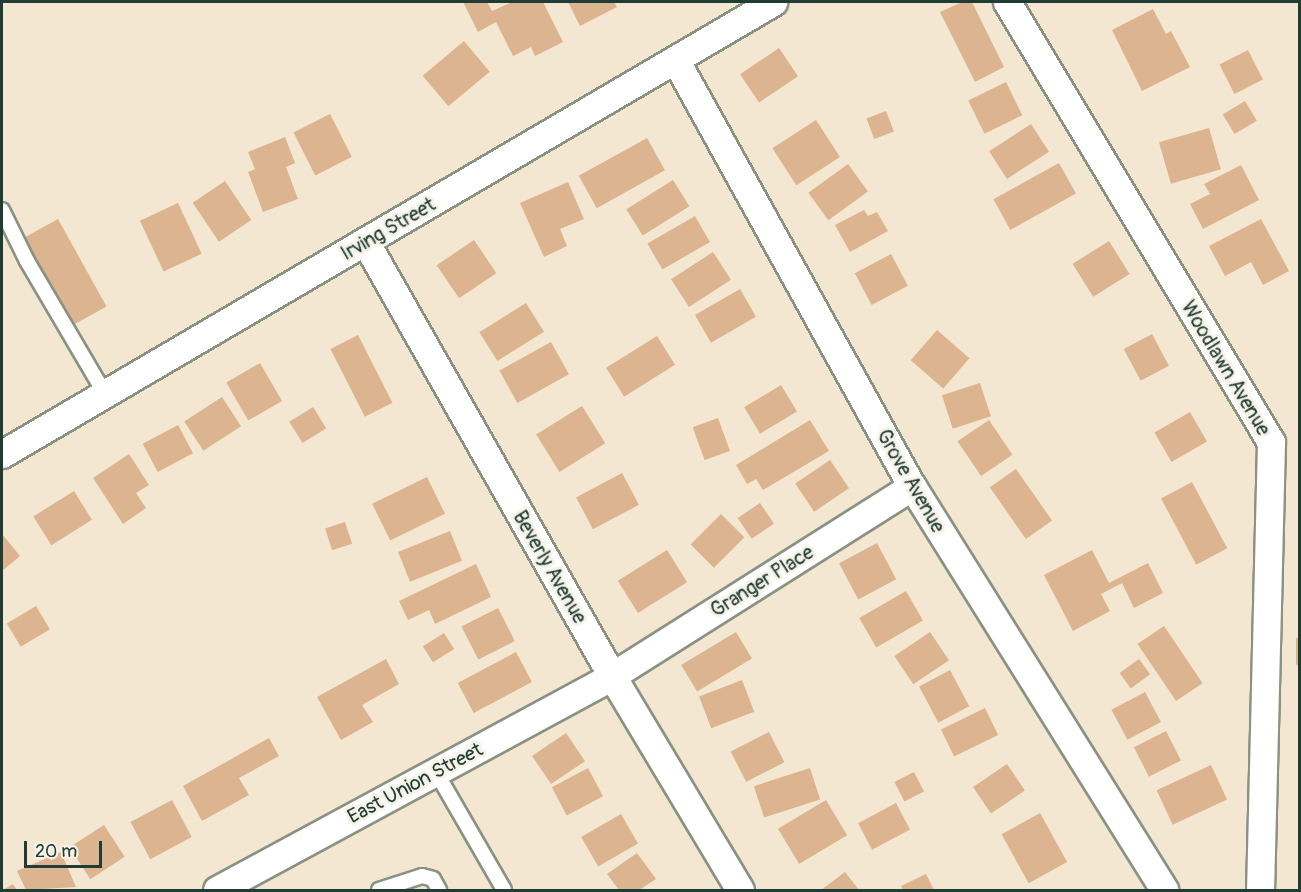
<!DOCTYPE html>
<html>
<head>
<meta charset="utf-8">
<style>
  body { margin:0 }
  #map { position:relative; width:1301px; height:892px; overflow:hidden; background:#f4e7d1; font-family:Pangolin,sans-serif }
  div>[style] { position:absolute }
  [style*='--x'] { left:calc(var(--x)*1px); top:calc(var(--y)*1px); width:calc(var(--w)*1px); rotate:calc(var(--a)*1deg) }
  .building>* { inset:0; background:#dcb48f; transform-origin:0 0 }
  .roads { filter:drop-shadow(2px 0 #8a9282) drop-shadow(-2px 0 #8a9282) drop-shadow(0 2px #8a9282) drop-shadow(0 -2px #8a9282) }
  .service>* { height:14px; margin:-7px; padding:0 7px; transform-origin:7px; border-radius:7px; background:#fff }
  .minor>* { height:27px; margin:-13.5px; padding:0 13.5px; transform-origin:13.5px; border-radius:13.5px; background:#fff }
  span { translate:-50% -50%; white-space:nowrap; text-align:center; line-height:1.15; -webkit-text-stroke:6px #f7f3e8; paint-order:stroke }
  .street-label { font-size:20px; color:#1f3d34 }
  .frame { position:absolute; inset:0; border:3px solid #1f3d34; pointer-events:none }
  .scale { position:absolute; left:24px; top:841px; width:78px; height:27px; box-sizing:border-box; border:3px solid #1f3d34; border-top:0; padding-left:8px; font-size:18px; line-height:21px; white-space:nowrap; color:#1f3d34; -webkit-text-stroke:4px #f7f3e8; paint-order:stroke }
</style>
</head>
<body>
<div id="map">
  <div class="building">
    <i style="clip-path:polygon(463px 2px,487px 2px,492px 11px,512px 2px,543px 2px,563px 42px,535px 56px,531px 47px,513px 56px,496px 22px,478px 32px)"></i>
    <i style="clip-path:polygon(568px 2px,614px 2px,617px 7px,580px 26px)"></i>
    <i style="clip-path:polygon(962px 2px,972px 2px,1004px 67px,975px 82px,940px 12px)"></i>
    <i style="clip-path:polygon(1153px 9px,1166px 34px,1171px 31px,1190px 67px,1142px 91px,1112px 30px)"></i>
    <i style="left:464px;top:41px;width:40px;height:54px;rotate:50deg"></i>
    <i style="left:779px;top:48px;width:34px;height:47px;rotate:56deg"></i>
    <i style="left:1248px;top:50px;width:33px;height:32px;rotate:63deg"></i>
    <i style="left:1006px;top:82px;width:37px;height:42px;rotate:64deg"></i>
    <i style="left:1245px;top:101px;width:23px;height:26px;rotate:59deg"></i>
    <i style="left:886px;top:111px;width:22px;height:21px;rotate:69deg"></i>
    <i style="left:330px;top:114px;width:48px;height:41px;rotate:63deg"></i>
    <i style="left:816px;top:120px;width:44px;height:52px;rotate:57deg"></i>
    <i style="left:1031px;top:124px;width:33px;height:50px;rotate:57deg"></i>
    <i style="left:1209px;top:128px;width:43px;height:52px;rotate:74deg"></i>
    <i style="clip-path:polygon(285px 137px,295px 163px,286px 167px,298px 199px,263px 212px,248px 172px,255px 169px,248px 152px)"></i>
    <i style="left:647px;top:138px;width:37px;height:78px;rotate:61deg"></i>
    <i style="left:1059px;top:163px;width:35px;height:75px;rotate:61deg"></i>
    <i style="left:848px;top:164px;width:34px;height:49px;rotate:54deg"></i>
    <i style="clip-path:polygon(1241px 165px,1259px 200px,1203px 229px,1190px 204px,1210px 194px,1204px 184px)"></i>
    <i style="left:673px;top:180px;width:31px;height:55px;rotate:58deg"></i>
    <i style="left:225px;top:181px;width:47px;height:39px;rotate:56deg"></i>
    <i style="clip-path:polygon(568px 182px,584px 219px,560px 229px,567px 246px,544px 257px,520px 203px)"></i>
    <i style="left:178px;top:203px;width:56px;height:42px;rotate:65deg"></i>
    <i style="clip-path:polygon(864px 210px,868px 216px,877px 212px,888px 231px,850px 252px,835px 225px)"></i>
    <i style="left:695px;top:216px;width:30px;height:55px;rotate:60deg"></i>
    <i style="left:58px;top:219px;width:100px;height:48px;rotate:61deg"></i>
    <i style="clip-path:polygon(1261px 219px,1289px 271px,1263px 285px,1251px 262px,1225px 276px,1209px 246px)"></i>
    <i style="left:474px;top:240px;width:40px;height:45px;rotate:56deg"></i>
    <i style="left:1109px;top:241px;width:39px;height:43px;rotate:58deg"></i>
    <i style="left:713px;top:252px;width:33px;height:50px;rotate:57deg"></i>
    <i style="left:891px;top:254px;width:36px;height:41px;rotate:62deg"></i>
    <i style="left:740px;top:289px;width:32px;height:52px;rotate:60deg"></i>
    <i style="left:526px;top:303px;width:34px;height:55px;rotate:58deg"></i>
    <i style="left:937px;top:330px;width:43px;height:40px;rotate:41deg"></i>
    <i style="left:1152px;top:334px;width:36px;height:32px;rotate:62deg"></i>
    <i style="left:358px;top:335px;width:76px;height:31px;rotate:63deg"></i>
    <i style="left:657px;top:336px;width:34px;height:60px;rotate:58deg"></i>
    <i style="left:551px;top:342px;width:37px;height:59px;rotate:61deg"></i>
    <i style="left:260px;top:363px;width:44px;height:39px;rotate:60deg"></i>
    <i style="left:980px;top:383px;width:35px;height:40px;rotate:72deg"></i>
    <i style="left:781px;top:385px;width:31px;height:43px;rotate:59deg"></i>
    <i style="left:222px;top:397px;width:35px;height:45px;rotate:57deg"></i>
    <i style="left:582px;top:406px;width:44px;height:54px;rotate:58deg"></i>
    <i style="left:313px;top:407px;width:25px;height:28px;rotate:58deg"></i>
    <i style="left:1190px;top:412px;width:34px;height:41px;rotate:60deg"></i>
    <i style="left:718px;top:418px;width:35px;height:27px;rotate:70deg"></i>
    <i style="clip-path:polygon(810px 420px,829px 451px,763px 490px,756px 479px,747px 484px,736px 465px)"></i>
    <i style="left:989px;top:420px;width:42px;height:38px;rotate:56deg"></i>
    <i style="left:178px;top:425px;width:32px;height:40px;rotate:62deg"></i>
    <i style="clip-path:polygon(129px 454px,149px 485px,136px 493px,146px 508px,123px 524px,93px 478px)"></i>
    <i style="left:830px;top:460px;width:34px;height:42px;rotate:56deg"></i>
    <i style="left:1016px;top:469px;width:63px;height:32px;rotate:55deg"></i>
    <i style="left:622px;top:473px;width:36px;height:52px;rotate:62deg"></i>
    <i style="left:427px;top:477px;width:41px;height:61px;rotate:64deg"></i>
    <i style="left:1192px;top:482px;width:75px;height:35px;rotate:62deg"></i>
    <i style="left:74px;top:491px;width:34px;height:48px;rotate:58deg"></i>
    <i style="left:760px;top:503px;width:25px;height:27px;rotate:56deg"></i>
    <i style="left:721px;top:514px;width:33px;height:43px;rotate:45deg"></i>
    <i style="left:345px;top:522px;width:23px;height:21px;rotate:72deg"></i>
    <i style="left:450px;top:531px;width:32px;height:56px;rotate:68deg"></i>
    <i style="clip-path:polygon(2px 534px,20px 556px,2px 571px)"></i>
    <i style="left:877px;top:543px;width:41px;height:43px;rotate:62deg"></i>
    <i style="left:667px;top:550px;width:38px;height:58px;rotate:58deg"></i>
    <i style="clip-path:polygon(1092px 550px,1109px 583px,1148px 563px,1163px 593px,1134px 608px,1122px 583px,1101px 594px,1110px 611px,1073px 631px,1044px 575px)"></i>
    <i style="clip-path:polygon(476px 564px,491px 597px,435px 624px,429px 610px,408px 620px,399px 601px)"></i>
    <i style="left:906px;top:591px;width:34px;height:54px;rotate:60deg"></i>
    <i style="left:36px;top:606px;width:27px;height:34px;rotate:59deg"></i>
    <i style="left:498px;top:608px;width:37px;height:41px;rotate:63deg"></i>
    <i style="left:1164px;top:626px;width:69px;height:32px;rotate:56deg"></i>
    <i style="left:736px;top:632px;width:31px;height:64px;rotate:59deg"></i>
    <i style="left:930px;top:632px;width:34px;height:43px;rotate:56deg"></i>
    <i style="left:444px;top:633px;width:19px;height:25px;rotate:58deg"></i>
    <i style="left:1296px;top:638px;width:4px;height:27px"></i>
    <i style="left:516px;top:652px;width:34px;height:66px;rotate:62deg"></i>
    <i style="clip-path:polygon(386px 659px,399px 684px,362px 705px,373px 722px,341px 740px,317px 697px)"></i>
    <i style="left:1139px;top:659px;width:19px;height:24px;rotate:54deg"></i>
    <i style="left:950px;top:670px;width:41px;height:35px;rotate:62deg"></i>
    <i style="left:742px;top:680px;width:34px;height:46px;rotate:69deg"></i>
    <i style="left:1145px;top:692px;width:34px;height:38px;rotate:62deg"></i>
    <i style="left:985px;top:708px;width:30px;height:49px;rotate:64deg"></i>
    <i style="left:1166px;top:731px;width:33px;height:36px;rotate:63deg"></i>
    <i style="left:769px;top:732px;width:34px;height:43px;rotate:63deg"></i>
    <i style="left:566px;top:733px;width:34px;height:41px;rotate:56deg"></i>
    <i style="clip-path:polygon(269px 738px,279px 756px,239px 778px,249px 795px,202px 821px,183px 786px)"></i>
    <i style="left:1007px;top:764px;width:32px;height:41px;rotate:56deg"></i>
    <i style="left:1211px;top:765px;width:38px;height:60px;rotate:65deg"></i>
    <i style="left:588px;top:768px;width:32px;height:41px;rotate:62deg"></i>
    <i style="left:810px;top:768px;width:33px;height:59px;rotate:72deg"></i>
    <i style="left:914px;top:772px;width:22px;height:22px;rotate:63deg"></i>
    <i style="left:172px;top:800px;width:42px;height:47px;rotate:62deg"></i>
    <i style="left:826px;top:800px;width:41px;height:56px;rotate:59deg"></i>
    <i style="left:896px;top:803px;width:30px;height:43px;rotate:62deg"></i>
    <i style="left:1040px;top:813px;width:56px;height:44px;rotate:61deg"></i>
    <i style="left:621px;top:814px;width:34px;height:46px;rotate:60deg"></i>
    <i style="left:104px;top:825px;width:38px;height:41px;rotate:57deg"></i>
    <i style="clip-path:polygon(61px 852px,76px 887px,26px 890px,17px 871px)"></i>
    <i style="clip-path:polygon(637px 853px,656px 879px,639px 890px,619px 890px,607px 874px)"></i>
    <i style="clip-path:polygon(845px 872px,859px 890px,821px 890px)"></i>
    <i style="clip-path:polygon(926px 874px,934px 890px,903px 890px,901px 886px)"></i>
    <i style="clip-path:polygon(13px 884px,17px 890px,3px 890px)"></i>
  </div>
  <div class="roads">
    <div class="service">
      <i style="--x:2;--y:210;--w:57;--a:63.9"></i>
      <i style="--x:27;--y:261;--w:154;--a:59.6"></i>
      <i style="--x:436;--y:772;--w:136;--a:60"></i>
      <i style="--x:379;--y:890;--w:45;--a:-18"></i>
      <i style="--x:422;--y:876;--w:11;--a:15"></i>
      <i style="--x:433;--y:879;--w:13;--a:61"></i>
    </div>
    <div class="minor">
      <i style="--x:1007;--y:2;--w:513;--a:59.04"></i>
      <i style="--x:1271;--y:442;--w:448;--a:91.4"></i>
      <i style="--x:676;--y:61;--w:486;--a:61"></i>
      <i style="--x:912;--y:486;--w:476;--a:58"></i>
      <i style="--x:365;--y:241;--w:500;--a:60.41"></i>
      <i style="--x:612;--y:676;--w:249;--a:59.1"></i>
      <i style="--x:2;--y:454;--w:894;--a:-30.38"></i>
      <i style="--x:217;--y:890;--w:449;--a:-28.4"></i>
      <i style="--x:612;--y:676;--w:355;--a:-32.3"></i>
    </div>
  </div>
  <div class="street-label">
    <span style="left:388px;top:229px;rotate:-30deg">Irving Street</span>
    <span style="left:1226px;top:368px;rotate:59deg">Woodlawn Avenue</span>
    <span style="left:911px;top:481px;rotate:60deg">Grove Avenue</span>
    <span style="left:550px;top:567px;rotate:60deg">Beverly Avenue</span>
    <span style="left:762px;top:581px;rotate:-32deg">Granger Place</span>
    <span style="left:415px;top:783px;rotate:-28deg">East Union Street</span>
  </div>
  <div class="frame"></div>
  <div class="scale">20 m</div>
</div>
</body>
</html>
